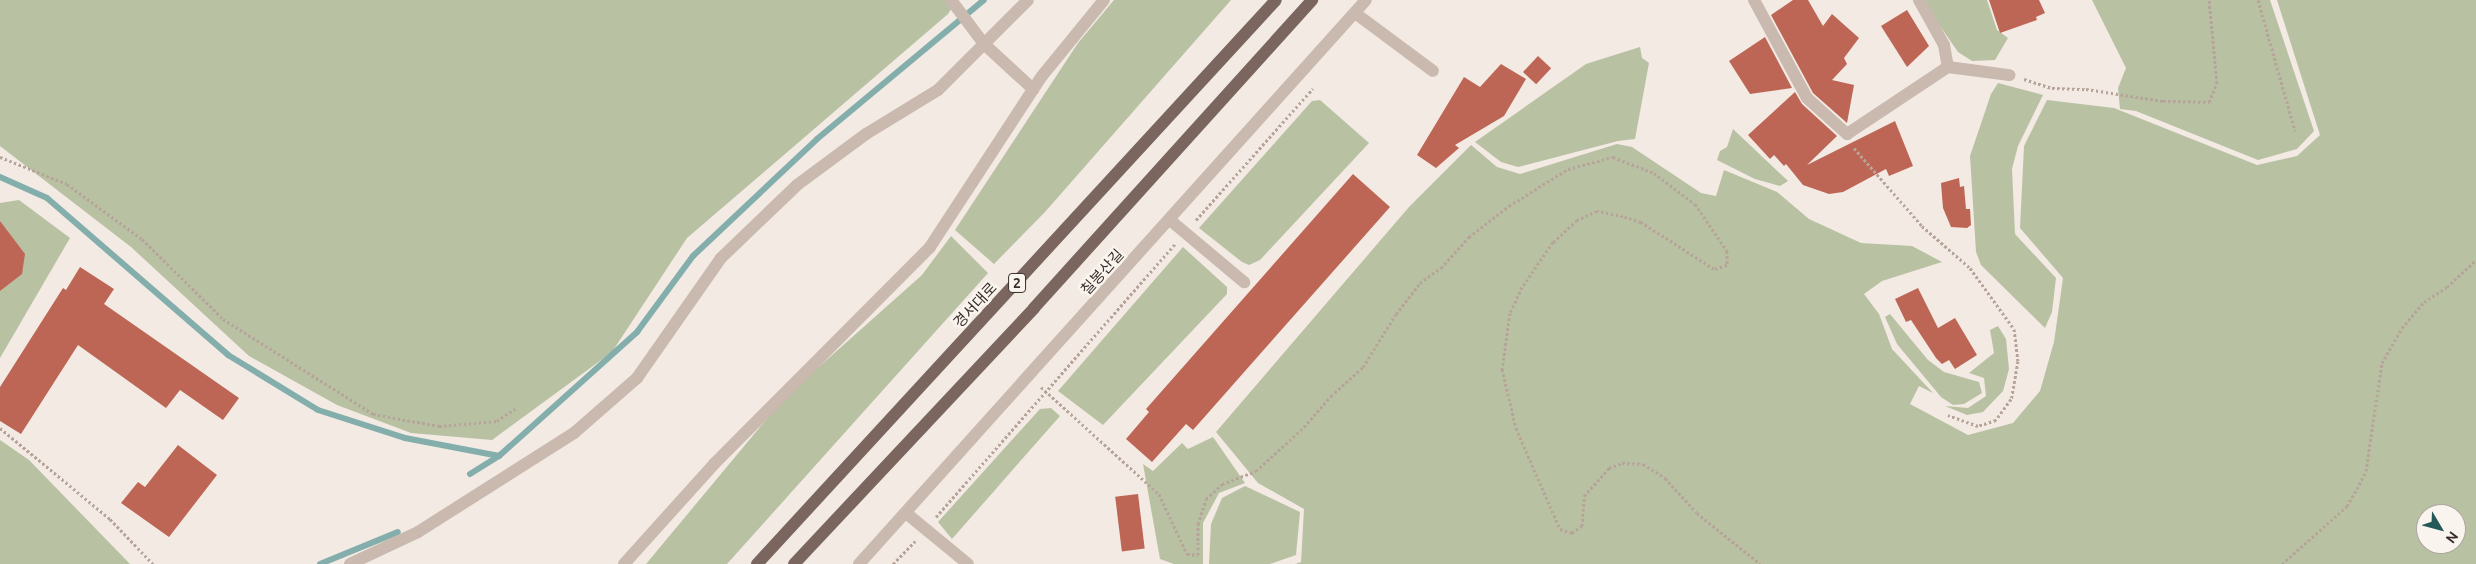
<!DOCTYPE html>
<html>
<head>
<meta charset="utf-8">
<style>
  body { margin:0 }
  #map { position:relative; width:2476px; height:564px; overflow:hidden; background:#f2eae3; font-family:Ubuntu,"Noto Sans KR",sans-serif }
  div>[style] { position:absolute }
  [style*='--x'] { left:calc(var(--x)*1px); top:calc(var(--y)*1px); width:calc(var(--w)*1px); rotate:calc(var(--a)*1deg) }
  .green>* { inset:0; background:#b9c1a3 }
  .stream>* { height:6px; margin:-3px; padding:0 3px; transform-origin:3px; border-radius:3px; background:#83aeac }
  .building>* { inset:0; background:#be6655; transform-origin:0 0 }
  .path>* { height:3px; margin-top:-1.5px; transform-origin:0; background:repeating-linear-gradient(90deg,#b6a399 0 2.5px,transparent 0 5px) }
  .service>* { height:12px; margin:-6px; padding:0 6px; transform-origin:6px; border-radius:6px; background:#cab9af }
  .minor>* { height:12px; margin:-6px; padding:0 6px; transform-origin:6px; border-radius:6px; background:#cab9af }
  .tertiary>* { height:12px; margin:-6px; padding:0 6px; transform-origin:6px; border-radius:6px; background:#cab9af }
  .primary>* { height:12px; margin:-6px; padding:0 6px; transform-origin:6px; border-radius:6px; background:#7a665f }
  span { translate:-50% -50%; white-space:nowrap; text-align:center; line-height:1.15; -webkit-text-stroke:5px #faf4ef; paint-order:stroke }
  .shield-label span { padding:1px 4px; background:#faf4ef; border:1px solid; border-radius:4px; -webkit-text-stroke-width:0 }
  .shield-label { font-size:14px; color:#3a2f2c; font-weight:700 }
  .street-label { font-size:15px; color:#3a2f2c }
  .north { position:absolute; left:2416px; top:504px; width:50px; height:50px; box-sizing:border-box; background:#faf4ef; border:1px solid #ada5a1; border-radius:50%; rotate:127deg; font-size:14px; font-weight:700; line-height:20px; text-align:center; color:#3a2f2c }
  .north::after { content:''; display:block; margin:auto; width:18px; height:22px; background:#245958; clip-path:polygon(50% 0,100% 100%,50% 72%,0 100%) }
</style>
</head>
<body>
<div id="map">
  <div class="green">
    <i style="clip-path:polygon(0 0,957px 0,948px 14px,687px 238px,612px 352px,492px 440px,411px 433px,337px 405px,249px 356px,131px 247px,0 146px)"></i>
    <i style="clip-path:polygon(1114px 0,1231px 0,1045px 212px,994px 264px,955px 230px,1078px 43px)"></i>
    <i style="clip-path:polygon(1922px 0,1987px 0,1997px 30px,2008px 38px,1995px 60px,1972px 61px,1958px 52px)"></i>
    <i style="clip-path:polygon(2092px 0,2270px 0,2314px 131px,2297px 149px,2258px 160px,2136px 111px,2120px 109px,2118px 88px,2126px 68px)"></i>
    <i style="clip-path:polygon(evenodd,2277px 0,2476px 0,2476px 564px,1295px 564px,1301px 562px,1304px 509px,1258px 483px,1216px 432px,1409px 207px,1471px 145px,1497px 167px,1520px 174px,1617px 144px,1632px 147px,1701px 193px,1716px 196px,1724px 170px,1777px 192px,1809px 219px,1861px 243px,1912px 246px,1942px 262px,1882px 281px,1864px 294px,1879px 314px,1892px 349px,1933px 393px,1919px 386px,1910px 404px,1968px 435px,2013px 423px,2040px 391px,2054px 342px,2063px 278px,2020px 228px,2024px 146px,2047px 100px,2114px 108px,2257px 165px,2297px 156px,2320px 135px,2277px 0,2426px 514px,2456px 514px,2456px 544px,2426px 544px,2426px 514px)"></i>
    <i style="clip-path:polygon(1640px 47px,1642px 58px,1649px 63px,1635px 139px,1618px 141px,1518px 167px,1501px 162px,1475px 142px,1586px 64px)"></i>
    <i style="clip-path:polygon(1998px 83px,2043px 95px,2018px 146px,2012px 169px,2015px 234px,2056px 278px,2052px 312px,2045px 328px,1981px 265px,1976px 252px,1970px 156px,1991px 94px)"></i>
    <i style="clip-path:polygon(1320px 100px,1369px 143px,1260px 260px,1249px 265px,1242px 262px,1199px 228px,1312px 101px)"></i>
    <i style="clip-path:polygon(1733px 129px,1788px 181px,1780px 186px,1755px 179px,1717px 160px,1720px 151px,1727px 147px)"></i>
    <i style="clip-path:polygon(19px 200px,70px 238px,0 358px,0 203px)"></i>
    <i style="clip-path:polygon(951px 236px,988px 273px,727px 564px,646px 564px,785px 397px,922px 275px)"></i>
    <i style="clip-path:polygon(1183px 247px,1227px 287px,1227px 294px,1103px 425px,1058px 391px)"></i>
    <i style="clip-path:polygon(1890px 314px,1928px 360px,1944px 372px,1979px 382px,1982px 393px,1964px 404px,1953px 405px,1941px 397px,1897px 344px,1885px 317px)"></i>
    <i style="clip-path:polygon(1998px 326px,2006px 339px,2009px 369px,2003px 391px,1983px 412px,1967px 415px,1945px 406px,1968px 408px,1986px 396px,1984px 378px,1969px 373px,1994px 353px,1990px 330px)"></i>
    <i style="clip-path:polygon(1051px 408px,1060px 416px,952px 539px,938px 522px,1040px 409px)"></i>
    <i style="clip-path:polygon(1213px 437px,1245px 483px,1219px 493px,1203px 523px,1203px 564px,1174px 564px,1160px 559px,1143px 464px,1153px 471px,1182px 443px,1188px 449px)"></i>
    <i style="clip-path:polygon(0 440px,29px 460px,130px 564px,0 564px)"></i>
    <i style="clip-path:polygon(1245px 486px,1300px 512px,1296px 555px,1270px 564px,1209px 564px,1211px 524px,1222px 498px)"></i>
  </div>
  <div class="stream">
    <i style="--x:0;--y:177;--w:51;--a:24.1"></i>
    <i style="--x:47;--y:198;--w:240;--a:40.9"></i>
    <i style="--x:228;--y:355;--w:105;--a:31.4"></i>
    <i style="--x:318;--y:410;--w:91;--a:17.8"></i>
    <i style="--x:405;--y:438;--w:96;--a:10.8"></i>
    <i style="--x:470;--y:474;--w:34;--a:-32"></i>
    <i style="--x:499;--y:456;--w:186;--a:-41.9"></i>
    <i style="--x:637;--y:332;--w:94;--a:-53.6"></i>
    <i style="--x:693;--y:256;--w:170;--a:-43.3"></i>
    <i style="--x:817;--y:139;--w:217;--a:-39.8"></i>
    <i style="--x:320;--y:564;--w:84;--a:-22.3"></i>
  </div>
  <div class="building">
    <i style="clip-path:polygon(1793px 0,1808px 0,1823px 26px,1832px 14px,1859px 38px,1844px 58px,1847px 64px,1832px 80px,1854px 85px,1847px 123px,1813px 93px,1771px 15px)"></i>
    <i style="clip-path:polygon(1989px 0,2039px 0,2045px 13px,2036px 17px,2037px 20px,2000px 33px)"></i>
    <i style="clip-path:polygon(1907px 10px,1929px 46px,1907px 67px,1881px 26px)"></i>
    <i style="clip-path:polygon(1765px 37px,1792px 88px,1750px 94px,1729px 61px)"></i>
    <i style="left:1538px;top:56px;width:18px;height:22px;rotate:43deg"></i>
    <i style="clip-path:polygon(1501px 64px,1526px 79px,1504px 116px,1455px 145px,1459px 148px,1436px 168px,1417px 155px,1464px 77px,1480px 87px)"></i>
    <i style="clip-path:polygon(1795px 92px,1802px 104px,1837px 136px,1807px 165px,1895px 121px,1913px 166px,1889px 176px,1886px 169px,1843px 192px,1829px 194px,1803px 185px,1786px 164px,1784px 166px,1774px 155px,1770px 159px,1748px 135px)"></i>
    <i style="clip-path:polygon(1353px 174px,1390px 207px,1193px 430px,1186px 424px,1152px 462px,1126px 439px,1149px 412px,1146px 409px)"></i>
    <i style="clip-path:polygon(1959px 178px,1960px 187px,1964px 186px,1966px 209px,1970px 209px,1971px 225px,1967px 228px,1951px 227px,1943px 208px,1941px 183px)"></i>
    <i style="clip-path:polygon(0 221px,25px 254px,22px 274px,0 291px)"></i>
    <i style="clip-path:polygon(80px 267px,114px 289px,104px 304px,239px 398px,223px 420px,180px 390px,166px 408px,78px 345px,21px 434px,0 421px,0 387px,63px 288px,66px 290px)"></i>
    <i style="clip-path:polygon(1918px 288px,1938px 328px,1955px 318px,1977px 355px,1955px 369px,1949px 360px,1942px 364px,1936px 358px,1911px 320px,1906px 322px,1895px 299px)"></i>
    <i style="clip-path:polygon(178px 445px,217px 475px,169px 537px,121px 503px,138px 482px,145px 487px)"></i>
    <i style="left:1138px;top:494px;width:55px;height:23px;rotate:83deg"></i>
  </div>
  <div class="path">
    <i style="--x:2258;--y:0;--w:136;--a:74.2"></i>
    <i style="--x:2024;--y:79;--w:29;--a:18"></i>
    <i style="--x:2052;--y:88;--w:34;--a:2"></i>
    <i style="--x:2086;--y:89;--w:78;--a:8.9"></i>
    <i style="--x:2163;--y:101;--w:46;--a:1.2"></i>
    <i style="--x:2209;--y:102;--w:21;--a:-67"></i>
    <i style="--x:2217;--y:83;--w:83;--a:-95.5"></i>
    <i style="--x:1854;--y:148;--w:103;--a:48.9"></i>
    <i style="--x:1922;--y:226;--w:64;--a:41.2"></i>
    <i style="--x:1970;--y:268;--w:75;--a:54.2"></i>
    <i style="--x:2014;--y:329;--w:32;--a:83"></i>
    <i style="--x:2018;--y:361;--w:39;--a:100"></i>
    <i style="--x:2011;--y:399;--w:26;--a:126"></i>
    <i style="--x:1996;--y:420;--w:19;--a:162"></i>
    <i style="--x:1978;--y:426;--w:32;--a:-160"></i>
    <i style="--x:0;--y:157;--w:72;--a:21.9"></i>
    <i style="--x:67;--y:184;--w:93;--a:36.3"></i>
    <i style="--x:142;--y:239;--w:114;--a:44.6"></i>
    <i style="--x:223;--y:319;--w:178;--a:32.3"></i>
    <i style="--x:373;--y:414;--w:67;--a:10.3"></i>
    <i style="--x:439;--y:426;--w:58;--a:-4.9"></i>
    <i style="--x:497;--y:421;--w:22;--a:-34"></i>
    <i style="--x:1196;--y:220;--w:176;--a:-48.4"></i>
    <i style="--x:1041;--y:387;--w:159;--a:42.2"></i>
    <i style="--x:1159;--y:494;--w:66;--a:65"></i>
    <i style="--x:1187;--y:554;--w:11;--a:5"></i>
    <i style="--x:1198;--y:555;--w:31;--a:-90"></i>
    <i style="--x:1198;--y:524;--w:26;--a:-72"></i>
    <i style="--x:1206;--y:499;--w:22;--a:-43"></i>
    <i style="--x:1222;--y:484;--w:36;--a:-21"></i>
    <i style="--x:1256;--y:471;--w:65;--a:-42.5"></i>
    <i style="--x:1304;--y:427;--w:41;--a:-48.9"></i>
    <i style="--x:1331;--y:396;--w:43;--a:-42.2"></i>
    <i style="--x:1363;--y:367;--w:62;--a:-58.1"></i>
    <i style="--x:1396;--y:314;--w:39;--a:-52"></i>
    <i style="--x:1420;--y:283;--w:26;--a:-36"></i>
    <i style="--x:1441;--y:268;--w:42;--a:-47.9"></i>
    <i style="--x:1469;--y:237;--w:51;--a:-37.8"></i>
    <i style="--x:1509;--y:206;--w:70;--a:-32.1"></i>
    <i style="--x:1568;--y:169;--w:47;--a:-14.9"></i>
    <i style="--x:1613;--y:157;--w:44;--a:21.3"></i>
    <i style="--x:1654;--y:173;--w:51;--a:37.1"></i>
    <i style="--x:1695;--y:204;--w:57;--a:55.8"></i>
    <i style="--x:1727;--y:251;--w:14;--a:90"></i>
    <i style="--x:1727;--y:265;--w:14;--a:163"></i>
    <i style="--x:1714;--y:269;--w:87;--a:-147.2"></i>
    <i style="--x:1641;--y:222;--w:19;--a:-162"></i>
    <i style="--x:1623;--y:216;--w:26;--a:-169"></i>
    <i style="--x:1597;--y:211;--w:22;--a:156"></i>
    <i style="--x:1577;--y:220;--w:33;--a:137"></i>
    <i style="--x:1553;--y:242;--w:55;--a:124.6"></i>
    <i style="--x:1522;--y:287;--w:29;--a:115"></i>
    <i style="--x:1510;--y:313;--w:57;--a:98.1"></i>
    <i style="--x:1502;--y:369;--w:61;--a:76.7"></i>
    <i style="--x:1516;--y:428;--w:110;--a:66.5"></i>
    <i style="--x:1560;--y:529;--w:13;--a:18"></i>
    <i style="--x:1572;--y:533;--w:12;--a:-35"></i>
    <i style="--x:1582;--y:526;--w:30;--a:-86"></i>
    <i style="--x:1584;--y:496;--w:38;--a:-48"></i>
    <i style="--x:1609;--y:468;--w:14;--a:-21"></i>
    <i style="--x:1622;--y:463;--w:21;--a:3"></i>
    <i style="--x:1643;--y:464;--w:26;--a:32"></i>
    <i style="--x:1665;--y:478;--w:47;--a:47.6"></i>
    <i style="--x:1697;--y:513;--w:81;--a:39"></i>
    <i style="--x:0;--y:428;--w:143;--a:39.6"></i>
    <i style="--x:110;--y:519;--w:62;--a:46.3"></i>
    <i style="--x:936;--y:517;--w:363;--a:-48.8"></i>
    <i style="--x:893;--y:564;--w:32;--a:-46"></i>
    <i style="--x:2282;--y:564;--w:87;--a:-41.7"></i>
    <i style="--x:2347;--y:506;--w:20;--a:-60"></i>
    <i style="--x:2357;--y:489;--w:20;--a:-63"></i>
    <i style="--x:2366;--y:471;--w:109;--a:-81.6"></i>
    <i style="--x:2382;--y:363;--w:40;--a:-60.3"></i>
    <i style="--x:2402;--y:328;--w:34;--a:-50"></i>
    <i style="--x:2424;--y:302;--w:27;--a:-33"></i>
    <i style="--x:2447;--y:287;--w:40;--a:-43"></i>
  </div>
  <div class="service">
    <i style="--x:951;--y:0;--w:55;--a:53.1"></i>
    <i style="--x:1919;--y:0;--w:51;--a:60.9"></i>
    <i style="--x:1944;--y:45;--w:22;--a:80"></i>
    <i style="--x:1355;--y:13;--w:97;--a:36.6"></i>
    <i style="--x:1170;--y:220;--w:97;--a:40"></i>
    <i style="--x:906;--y:513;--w:80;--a:39.4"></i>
  </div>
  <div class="minor">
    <i style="--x:1754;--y:0;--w:111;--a:61.6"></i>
    <i style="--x:1807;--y:98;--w:54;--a:42"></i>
    <i style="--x:1847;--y:134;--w:121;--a:-33.6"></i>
    <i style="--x:1948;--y:67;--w:62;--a:7.5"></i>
    <i style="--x:984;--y:44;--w:67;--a:42.6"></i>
    <i style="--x:350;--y:564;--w:75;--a:-25.2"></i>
    <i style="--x:418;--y:532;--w:185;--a:-32.4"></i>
    <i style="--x:574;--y:433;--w:84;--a:-41.1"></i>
    <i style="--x:637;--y:378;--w:146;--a:-55"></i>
    <i style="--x:721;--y:258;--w:105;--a:-43.8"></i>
    <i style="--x:797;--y:185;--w:86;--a:-36.5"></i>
    <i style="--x:866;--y:134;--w:84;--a:-31.4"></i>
    <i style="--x:938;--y:90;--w:127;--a:-45"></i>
    <i style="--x:624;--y:564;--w:135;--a:-48"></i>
    <i style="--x:714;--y:464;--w:306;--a:-45.1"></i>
    <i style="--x:930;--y:247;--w:204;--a:-56.8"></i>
    <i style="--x:1042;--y:76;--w:98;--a:-50.8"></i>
  </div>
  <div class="tertiary">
    <i style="--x:859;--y:564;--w:758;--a:-48.05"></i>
  </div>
  <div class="primary">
    <i style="--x:757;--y:564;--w:766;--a:-47.38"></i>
    <i style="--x:794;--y:564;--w:351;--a:-46.8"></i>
    <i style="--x:1034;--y:308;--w:415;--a:-47.9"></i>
  </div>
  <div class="shield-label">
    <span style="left:1017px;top:283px">2</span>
  </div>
  <div class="street-label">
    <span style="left:1102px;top:272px;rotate:-48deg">칠봉산길</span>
    <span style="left:975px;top:305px;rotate:-47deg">경서대로</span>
  </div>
  <div class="north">N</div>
</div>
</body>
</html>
